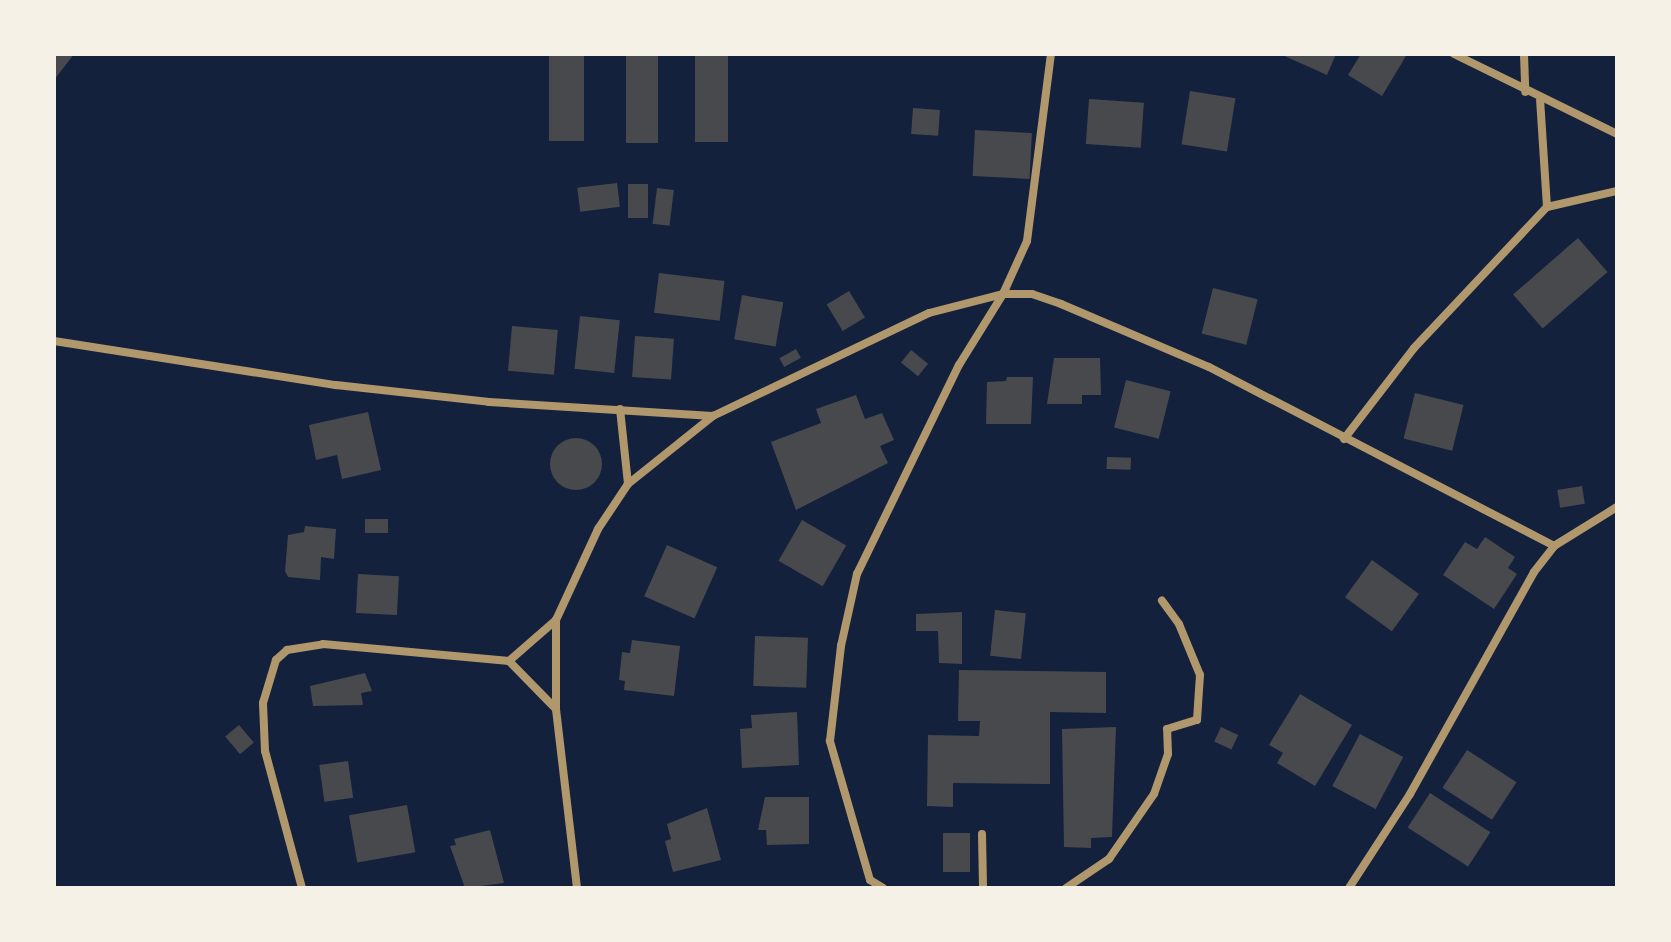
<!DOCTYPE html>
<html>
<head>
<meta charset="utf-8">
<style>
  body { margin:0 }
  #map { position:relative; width:1671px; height:942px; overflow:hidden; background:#14213d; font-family:"Sofia Sans Condensed",sans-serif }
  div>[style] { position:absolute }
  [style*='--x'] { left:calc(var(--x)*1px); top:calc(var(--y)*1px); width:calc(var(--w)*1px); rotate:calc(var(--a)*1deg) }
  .building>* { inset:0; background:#48494c; transform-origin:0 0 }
  .round { border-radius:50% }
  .minor>* { height:8px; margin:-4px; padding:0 4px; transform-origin:4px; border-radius:4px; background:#b1986c }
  span { translate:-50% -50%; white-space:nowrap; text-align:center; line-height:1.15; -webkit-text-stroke:6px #f6f1e7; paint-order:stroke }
  .frame { position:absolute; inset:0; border:56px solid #f6f1e7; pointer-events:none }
</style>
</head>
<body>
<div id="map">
  <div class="building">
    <i style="clip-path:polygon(54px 54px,74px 54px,54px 80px)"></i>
    <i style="left:549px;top:54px;width:35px;height:87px"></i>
    <i style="left:626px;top:54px;width:32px;height:89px"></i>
    <i style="left:695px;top:54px;width:33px;height:88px"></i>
    <i style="clip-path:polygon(1280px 54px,1336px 54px,1327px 75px)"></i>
    <i style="clip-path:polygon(1361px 54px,1406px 56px,1382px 96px,1348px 75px)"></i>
    <i style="left:1190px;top:91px;width:46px;height:54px;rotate:9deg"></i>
    <i style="left:1089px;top:99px;width:55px;height:45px;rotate:4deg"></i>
    <i style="left:913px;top:108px;width:27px;height:26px;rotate:4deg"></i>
    <i style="left:975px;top:130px;width:57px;height:46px;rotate:3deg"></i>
    <i style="left:617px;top:183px;width:24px;height:40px;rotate:83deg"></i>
    <i style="left:628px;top:184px;width:20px;height:34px"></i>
    <i style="left:657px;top:188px;width:17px;height:36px;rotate:7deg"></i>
    <i style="left:1578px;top:238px;width:45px;height:86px;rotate:49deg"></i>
    <i style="left:659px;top:273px;width:66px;height:40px;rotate:7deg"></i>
    <i style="left:1213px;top:288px;width:46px;height:47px;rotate:14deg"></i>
    <i style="left:849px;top:291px;width:31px;height:26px;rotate:59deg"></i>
    <i style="left:742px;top:295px;width:42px;height:45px;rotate:10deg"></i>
    <i style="left:580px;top:316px;width:40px;height:53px;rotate:6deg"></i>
    <i style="left:512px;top:326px;width:46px;height:45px;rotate:5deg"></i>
    <i style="left:635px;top:336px;width:39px;height:41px;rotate:4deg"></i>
    <i style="left:796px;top:349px;width:10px;height:19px;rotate:61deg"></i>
    <i style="left:911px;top:350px;width:22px;height:16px;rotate:39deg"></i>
    <i style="clip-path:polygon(1054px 358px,1100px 358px,1101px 395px,1082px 395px,1082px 404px,1047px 404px)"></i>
    <i style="clip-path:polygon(1007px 377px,1033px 377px,1031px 424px,986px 424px,987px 382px,1006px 381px)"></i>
    <i style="left:1126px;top:380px;width:46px;height:49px;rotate:14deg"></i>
    <i style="left:1415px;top:393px;width:50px;height:47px;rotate:14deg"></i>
    <i style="clip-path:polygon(856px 395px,865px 419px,882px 413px,894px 440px,880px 446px,888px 463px,796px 510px,771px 442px,821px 423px,816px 409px)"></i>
    <i style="clip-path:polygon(368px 412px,381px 470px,342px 479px,337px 455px,316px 460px,309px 425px)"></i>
    <i class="round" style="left:550px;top:438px;width:52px;height:52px"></i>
    <i style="left:1107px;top:457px;width:24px;height:12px;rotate:2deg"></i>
    <i style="left:1582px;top:486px;width:18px;height:25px;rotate:81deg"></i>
    <i style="left:365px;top:519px;width:23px;height:14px"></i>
    <i style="left:802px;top:520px;width:51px;height:47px;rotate:30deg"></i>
    <i style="clip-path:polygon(305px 526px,336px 529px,334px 559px,321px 557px,320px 580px,288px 577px,285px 571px,288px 535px,304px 532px)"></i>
    <i style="clip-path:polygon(1485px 537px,1515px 557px,1508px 568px,1517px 574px,1494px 609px,1443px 575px,1465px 542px,1477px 549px)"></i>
    <i style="left:667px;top:545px;width:55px;height:56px;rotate:24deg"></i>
    <i style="left:1372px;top:560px;width:58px;height:46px;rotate:36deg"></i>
    <i style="left:358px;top:574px;width:41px;height:39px;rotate:3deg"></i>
    <i style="left:995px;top:610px;width:31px;height:46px;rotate:6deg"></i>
    <i style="clip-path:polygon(962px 612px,962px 664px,939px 663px,938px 631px,916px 631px,916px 614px)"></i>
    <i style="left:755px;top:636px;width:53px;height:50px;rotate:2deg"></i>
    <i style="clip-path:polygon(632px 640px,680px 646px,674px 696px,624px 690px,625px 681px,619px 680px,622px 652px,630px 653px)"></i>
    <i style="clip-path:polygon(959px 670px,1106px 672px,1106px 713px,1050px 712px,1050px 784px,953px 783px,953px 807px,927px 806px,928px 735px,979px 736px,980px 721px,958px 721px)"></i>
    <i style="clip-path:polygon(365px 673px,372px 691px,361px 693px,363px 705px,313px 706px,310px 686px)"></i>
    <i style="clip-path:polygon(1300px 694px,1352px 725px,1315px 786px,1277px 763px,1283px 753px,1269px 745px)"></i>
    <i style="clip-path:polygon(797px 712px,799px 765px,742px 768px,740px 729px,752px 728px,751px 715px)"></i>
    <i style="left:239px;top:725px;width:23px;height:18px;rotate:50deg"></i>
    <i style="clip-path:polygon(1116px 727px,1112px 837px,1091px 838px,1091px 848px,1064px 847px,1062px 729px)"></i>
    <i style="left:1221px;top:727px;width:19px;height:16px;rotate:25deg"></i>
    <i style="left:1360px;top:734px;width:49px;height:59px;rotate:28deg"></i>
    <i style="left:1467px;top:750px;width:59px;height:45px;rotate:33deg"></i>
    <i style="left:348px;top:761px;width:37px;height:29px;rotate:82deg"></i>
    <i style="left:1430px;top:793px;width:72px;height:41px;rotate:33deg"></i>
    <i style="clip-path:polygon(765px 797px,809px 797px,809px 844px,767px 845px,766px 830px,758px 830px)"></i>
    <i style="left:407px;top:805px;width:48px;height:59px;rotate:80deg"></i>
    <i style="clip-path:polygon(707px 808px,721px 860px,673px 872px,665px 841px,671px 839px,667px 824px)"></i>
    <i style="clip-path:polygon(490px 830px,504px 883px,465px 888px,450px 846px,456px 845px,454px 839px)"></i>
    <i style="left:943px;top:833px;width:27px;height:39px"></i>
  </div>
  <div class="minor">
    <i style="--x:1454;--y:54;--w:182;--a:26.1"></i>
    <i style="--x:1524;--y:54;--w:38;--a:88"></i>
    <i style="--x:1547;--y:207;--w:72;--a:-12.9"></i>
    <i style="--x:54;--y:341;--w:285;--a:8.9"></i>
    <i style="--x:336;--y:385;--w:154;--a:6.3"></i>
    <i style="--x:489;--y:402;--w:224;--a:3.6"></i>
    <i style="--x:620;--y:409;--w:75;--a:83.9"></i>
    <i style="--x:1344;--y:439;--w:115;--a:-52.4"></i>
    <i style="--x:1414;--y:348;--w:194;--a:-46.7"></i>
    <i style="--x:1547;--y:207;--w:107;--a:-93.7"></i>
    <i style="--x:509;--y:661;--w:66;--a:45.6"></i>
    <i style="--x:982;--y:834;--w:54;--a:88.9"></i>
    <i style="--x:302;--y:888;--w:142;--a:-105.1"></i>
    <i style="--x:265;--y:751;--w:48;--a:-92.4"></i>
    <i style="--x:263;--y:703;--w:45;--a:-73.2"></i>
    <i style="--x:276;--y:660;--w:15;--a:-42"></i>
    <i style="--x:287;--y:650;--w:36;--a:-9"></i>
    <i style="--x:323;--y:644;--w:187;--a:5.2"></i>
    <i style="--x:509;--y:661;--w:62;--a:-41.1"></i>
    <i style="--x:577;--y:888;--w:180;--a:-96.7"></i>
    <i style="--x:556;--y:709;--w:89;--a:-90"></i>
    <i style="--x:556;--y:620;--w:100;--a:-65.2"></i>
    <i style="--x:598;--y:529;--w:54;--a:-56.3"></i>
    <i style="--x:628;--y:484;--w:109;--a:-38.7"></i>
    <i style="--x:713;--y:416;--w:239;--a:-25.5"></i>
    <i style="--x:929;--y:313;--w:76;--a:-14.4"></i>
    <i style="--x:1003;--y:294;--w:29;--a:0"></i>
    <i style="--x:1032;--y:294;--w:31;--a:19"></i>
    <i style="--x:1061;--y:304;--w:161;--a:23.1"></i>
    <i style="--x:1209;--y:367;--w:389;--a:27.4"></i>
    <i style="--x:883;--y:888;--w:15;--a:-148"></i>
    <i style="--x:870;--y:880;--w:145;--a:-106.1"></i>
    <i style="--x:830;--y:741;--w:96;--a:-83.4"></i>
    <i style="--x:841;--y:646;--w:74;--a:-77.5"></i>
    <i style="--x:857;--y:574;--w:233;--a:-64"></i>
    <i style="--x:959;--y:365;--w:84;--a:-58.2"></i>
    <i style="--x:1003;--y:294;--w:58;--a:-65.6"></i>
    <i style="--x:1027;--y:241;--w:189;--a:-82.7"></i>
    <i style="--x:1066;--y:888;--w:52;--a:-34"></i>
    <i style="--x:1109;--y:859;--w:79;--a:-55.3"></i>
    <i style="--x:1154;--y:794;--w:42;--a:-70.7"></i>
    <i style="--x:1168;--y:754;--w:25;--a:-92"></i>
    <i style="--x:1167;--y:729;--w:31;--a:-17"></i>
    <i style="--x:1197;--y:720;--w:45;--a:-86.2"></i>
    <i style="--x:1200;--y:675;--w:55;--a:-112.4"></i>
    <i style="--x:1179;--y:624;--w:29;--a:-126"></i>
    <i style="--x:1349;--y:888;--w:112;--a:-57"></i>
    <i style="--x:1410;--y:794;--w:254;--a:-60.8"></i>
    <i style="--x:1534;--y:572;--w:33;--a:-52"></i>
    <i style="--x:1554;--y:546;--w:74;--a:-31.8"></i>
  </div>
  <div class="frame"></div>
</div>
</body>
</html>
